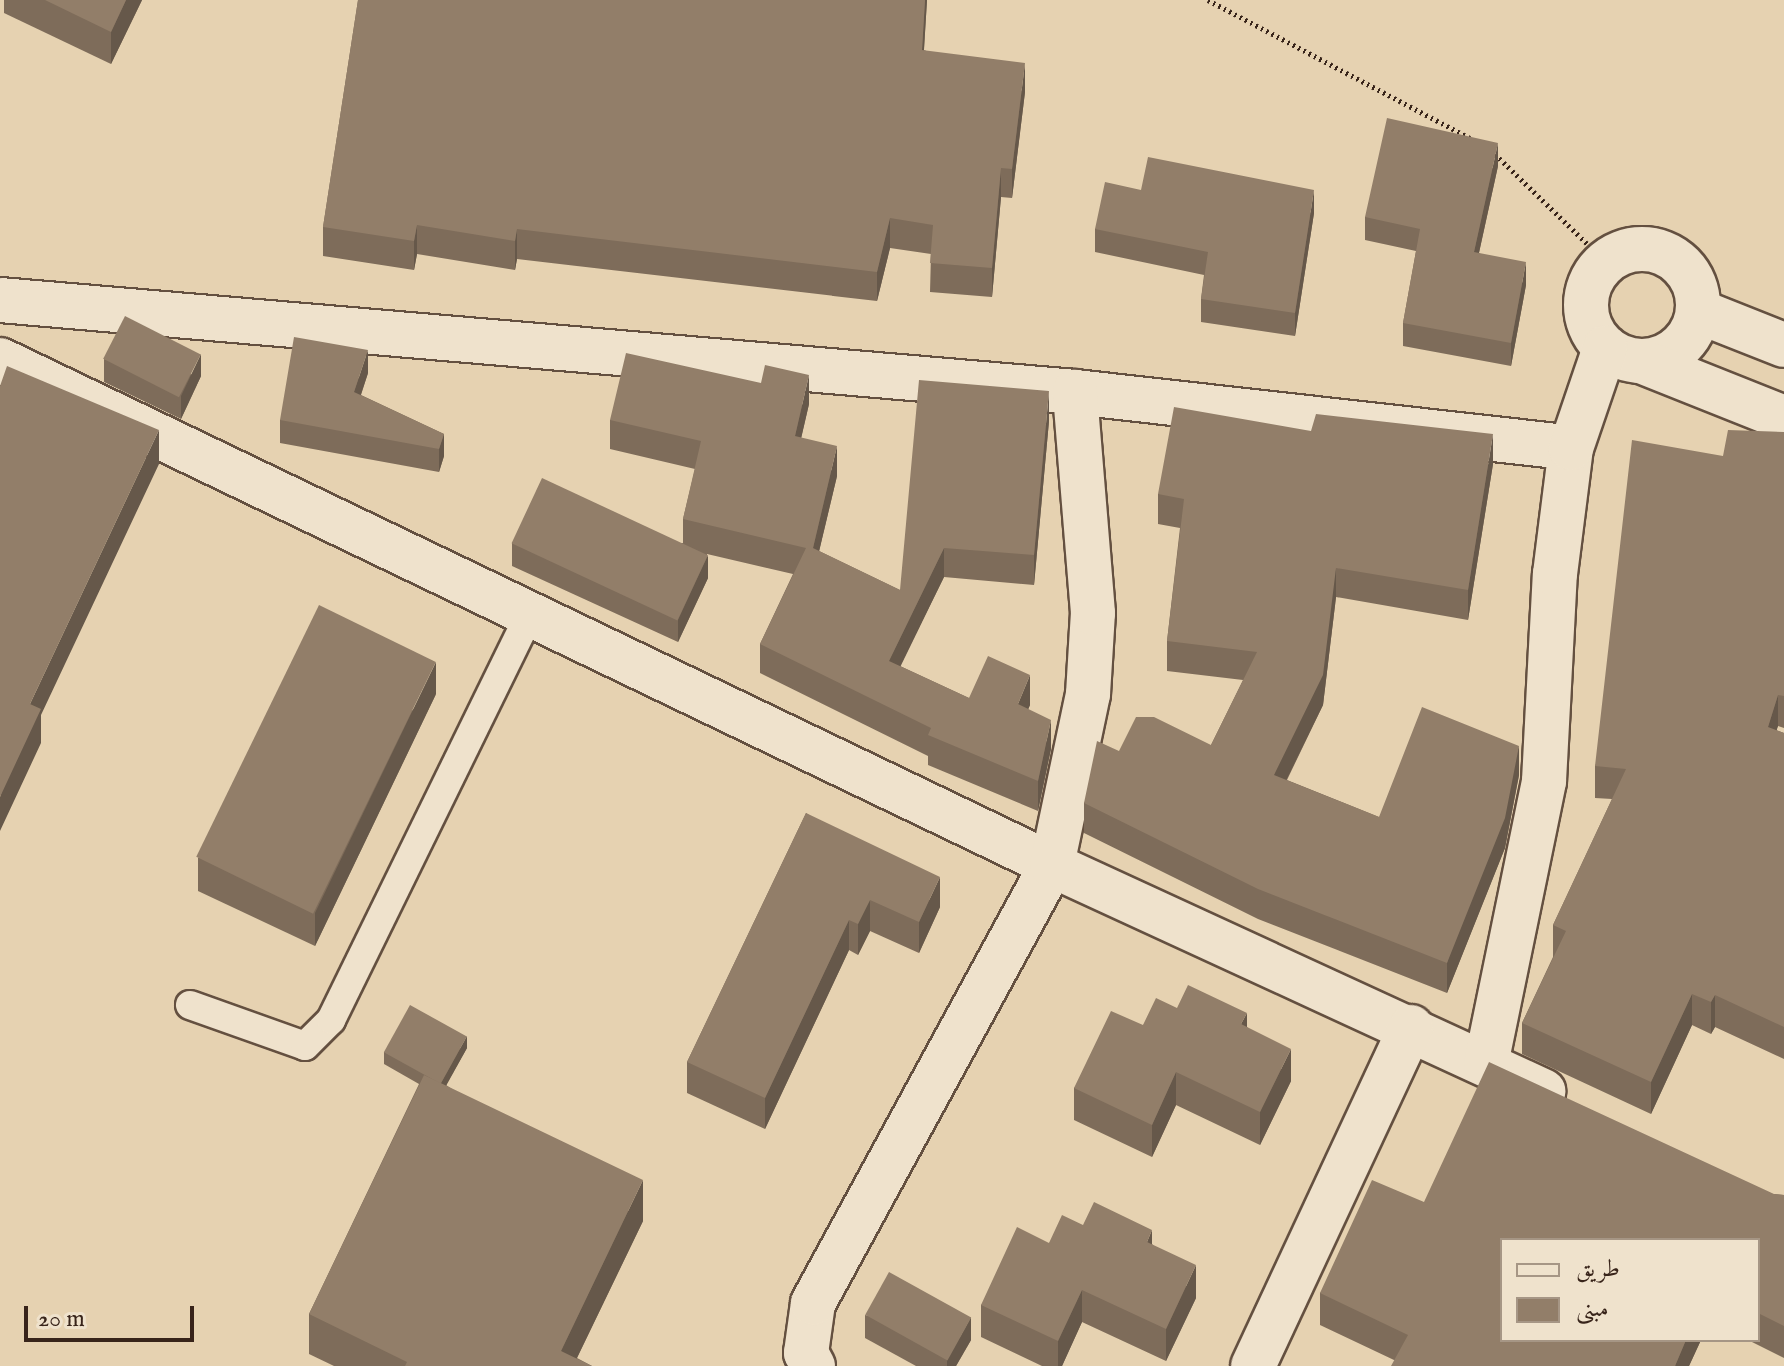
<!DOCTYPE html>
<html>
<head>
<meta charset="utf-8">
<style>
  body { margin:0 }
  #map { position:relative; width:1784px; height:1366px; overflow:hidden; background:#e6d2b1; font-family:"IM FELL English",Amiri,serif }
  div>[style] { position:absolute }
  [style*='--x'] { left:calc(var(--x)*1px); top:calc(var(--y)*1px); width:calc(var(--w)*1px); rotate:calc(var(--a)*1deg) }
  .path>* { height:5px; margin-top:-2.5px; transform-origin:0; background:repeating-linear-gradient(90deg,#38241a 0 2px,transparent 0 6px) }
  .roads { filter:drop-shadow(2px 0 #645040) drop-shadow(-2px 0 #645040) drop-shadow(0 2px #645040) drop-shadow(0 -2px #645040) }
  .lane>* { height:28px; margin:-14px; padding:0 14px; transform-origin:14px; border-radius:14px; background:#efe2cc }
  .street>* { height:44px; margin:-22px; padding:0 22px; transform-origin:22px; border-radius:22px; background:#efe2cc }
  .street>.ring { margin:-22px; padding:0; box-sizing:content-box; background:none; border:44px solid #efe2cc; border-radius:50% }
  .wall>* { inset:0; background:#7e6c5a }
  .shaded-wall>* { inset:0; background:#66584a }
  .building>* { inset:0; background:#927e69; transform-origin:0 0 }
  span { translate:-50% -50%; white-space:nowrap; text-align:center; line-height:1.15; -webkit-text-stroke:6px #efe2cc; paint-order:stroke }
  .legend { position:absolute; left:1500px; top:1238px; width:260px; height:104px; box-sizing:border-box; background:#efe2cc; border:2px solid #a69685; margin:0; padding:10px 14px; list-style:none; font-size:24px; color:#38241a }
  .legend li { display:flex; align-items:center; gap:16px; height:40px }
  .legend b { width:40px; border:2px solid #a69685 }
  .scale { position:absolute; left:24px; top:1306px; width:170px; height:36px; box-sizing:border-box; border:4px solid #38241a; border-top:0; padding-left:10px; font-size:24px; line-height:28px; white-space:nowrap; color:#38241a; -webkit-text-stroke:6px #efe2cc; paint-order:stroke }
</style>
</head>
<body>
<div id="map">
  <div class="path">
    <i style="--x:1208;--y:0;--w:296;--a:27.8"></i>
    <i style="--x:1495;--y:154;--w:155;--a:44.2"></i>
  </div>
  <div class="roads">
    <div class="lane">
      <i style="--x:190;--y:1005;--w:122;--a:19.6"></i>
      <i style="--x:305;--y:1046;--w:37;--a:-45"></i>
      <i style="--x:331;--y:1020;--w:452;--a:-63.9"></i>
    </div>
    <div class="street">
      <i class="ring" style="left:1586px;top:249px;width:68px;height:68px"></i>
      <i style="--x:0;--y:300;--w:1079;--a:4.89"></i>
      <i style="--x:1075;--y:392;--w:499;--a:6.4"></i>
      <i style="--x:1698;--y:311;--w:92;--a:21.6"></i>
      <i style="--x:0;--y:360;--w:1167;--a:25.64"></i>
      <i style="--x:1052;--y:865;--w:541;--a:24.72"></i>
      <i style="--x:1641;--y:361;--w:154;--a:21.7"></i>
      <i style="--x:1486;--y:1064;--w:289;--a:-78.4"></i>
      <i style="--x:1544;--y:781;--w:207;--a:-87"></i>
      <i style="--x:1555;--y:574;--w:127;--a:-82.8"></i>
      <i style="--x:1571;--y:448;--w:106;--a:-71.2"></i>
      <i style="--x:813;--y:1366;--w:15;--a:-118"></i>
      <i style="--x:806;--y:1353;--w:50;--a:-82"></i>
      <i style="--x:813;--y:1303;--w:499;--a:-61.4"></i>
      <i style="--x:1052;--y:865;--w:175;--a:-78.1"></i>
      <i style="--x:1088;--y:694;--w:81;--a:-86.5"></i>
      <i style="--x:1093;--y:613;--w:222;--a:-94.7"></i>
      <i style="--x:1253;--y:1366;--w:374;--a:-65"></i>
    </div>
  </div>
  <div class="wall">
    <i style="clip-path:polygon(4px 0,142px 0,111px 64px,4px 13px)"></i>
    <i style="clip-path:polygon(358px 0,927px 0,924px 50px,1025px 92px,1012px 198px,1001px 197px,992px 297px,930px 292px,931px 254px,890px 248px,877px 301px,517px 259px,515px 270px,417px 254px,414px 270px,323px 256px,323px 227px)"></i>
    <i style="clip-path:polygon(1498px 166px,1479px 253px,1526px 285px,1511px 366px,1403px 346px,1403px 323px,1416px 251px,1365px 240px,1365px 217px)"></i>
    <i style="clip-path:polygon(1141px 190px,1314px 213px,1295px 336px,1201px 322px,1201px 299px,1204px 275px,1095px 252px,1095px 229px)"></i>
    <i style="clip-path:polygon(104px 359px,201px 376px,181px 419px,104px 382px)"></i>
    <i style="clip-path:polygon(368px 373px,361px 395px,444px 434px,444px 456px,439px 472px,280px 443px,280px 420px)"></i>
    <i style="clip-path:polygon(809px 404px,801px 438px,837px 476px,819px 551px,900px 590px,1049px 421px,1034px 585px,944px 577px,900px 666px,969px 698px,1030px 705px,1028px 709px,1051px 749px,1038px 811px,928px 765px,928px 756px,760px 673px,760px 644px,793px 574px,707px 554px,708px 578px,678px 642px,512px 566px,512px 543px,683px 543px,683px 519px,695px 469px,610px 449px,610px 420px)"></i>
    <i style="clip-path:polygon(1784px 432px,1784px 728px,1778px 726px,1776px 730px,1784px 733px,1784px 1059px,1715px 1027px,1711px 1034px,1692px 1025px,1651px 1114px,1522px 1054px,1522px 1023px,1553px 957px,1553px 925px,1612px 799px,1595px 798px,1595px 766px,1723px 456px)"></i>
    <i style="clip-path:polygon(1493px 464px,1468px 620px,1336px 597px,1323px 705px,1287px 780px,1379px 817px,1519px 775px,1505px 848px,1447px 993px,1258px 919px,1084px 833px,1084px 803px,1119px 751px,1211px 745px,1243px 680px,1167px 671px,1167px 641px,1180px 528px,1158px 524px,1158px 494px)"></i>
    <i style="clip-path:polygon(436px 694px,315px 946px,198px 891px,198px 858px)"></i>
    <i style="clip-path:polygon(806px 813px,940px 907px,919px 953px,870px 931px,858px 955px,849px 950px,765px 1129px,687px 1093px,687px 1062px)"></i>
    <i style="clip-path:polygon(1177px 1008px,1247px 1027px,1291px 1081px,1260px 1145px,1176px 1105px,1152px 1157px,1074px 1120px,1074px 1088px,1143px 1025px)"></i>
    <i style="clip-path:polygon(467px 1048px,446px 1085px,643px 1221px,577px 1358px,592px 1366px,334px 1366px,309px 1354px,309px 1314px,419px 1084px,384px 1064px,384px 1052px)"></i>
    <i style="clip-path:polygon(1774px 1194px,1784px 1195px,1784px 1358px,1748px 1340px,1758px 1340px,1758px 1240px,1502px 1340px,1701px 1340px,1689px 1366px,1394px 1360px,1320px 1325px,1320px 1293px,1424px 1202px)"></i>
    <i style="clip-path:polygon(1083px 1225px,1152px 1244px,1196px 1298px,1166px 1361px,1082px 1322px,1062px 1366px,1042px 1366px,981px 1337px,981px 1305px,1049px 1243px)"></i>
    <i style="clip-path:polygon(865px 1315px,971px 1340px,956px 1366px,916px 1366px,865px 1338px)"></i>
  </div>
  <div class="shaded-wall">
    <i style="clip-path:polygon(126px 0,142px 0,111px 64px,111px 32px)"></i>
    <i style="clip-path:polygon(925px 0,927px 0,922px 80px,922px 50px)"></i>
    <i style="clip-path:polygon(1025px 63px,1025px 92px,1012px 198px,1012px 169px)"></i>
    <i style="clip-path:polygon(1498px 143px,1498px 166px,1474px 275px,1474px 252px)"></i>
    <i style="clip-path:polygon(1001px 168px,1001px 197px,992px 297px,992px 268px)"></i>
    <i style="clip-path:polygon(1314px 190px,1314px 213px,1295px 336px,1295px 313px)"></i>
    <i style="clip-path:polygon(890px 218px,890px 248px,877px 301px,877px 272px)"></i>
    <i style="clip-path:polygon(417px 225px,417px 254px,414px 270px,414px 241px)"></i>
    <i style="clip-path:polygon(517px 229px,517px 259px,515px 270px,515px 241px)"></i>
    <i style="clip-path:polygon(1526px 262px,1526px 285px,1511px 366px,1511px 343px)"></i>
    <i style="clip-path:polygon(368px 350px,368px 373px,354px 415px,354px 392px)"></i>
    <i style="clip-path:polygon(201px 354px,201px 376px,181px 419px,181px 396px)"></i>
    <i style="clip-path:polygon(809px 375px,809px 404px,795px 465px,795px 436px)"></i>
    <i style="clip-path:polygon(1049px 391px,1049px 421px,1034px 585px,1034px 555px)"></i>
    <i style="clip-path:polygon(159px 430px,159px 464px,41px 715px,41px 743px,0 831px,0 797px,30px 704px)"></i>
    <i style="clip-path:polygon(444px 434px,444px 456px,439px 472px,439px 449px)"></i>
    <i style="clip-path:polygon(1493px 434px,1493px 464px,1468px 620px,1468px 590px)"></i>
    <i style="clip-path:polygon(837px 446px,837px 476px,813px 577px,813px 548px)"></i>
    <i style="clip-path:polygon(944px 548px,944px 577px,889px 690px,889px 661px)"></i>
    <i style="clip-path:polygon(708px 555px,708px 578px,678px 642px,678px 620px)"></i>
    <i style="clip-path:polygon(1336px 568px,1336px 597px,1323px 705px,1274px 805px,1274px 775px)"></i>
    <i style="clip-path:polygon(436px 662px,436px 694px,315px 946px,315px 913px)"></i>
    <i style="clip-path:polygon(1030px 675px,1030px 705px,1018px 734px,1018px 704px)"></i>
    <i style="clip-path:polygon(1778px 695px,1778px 726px,1768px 759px,1768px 727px)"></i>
    <i style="clip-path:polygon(1051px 720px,1051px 749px,1038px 811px,1038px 781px)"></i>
    <i style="clip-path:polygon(1519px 746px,1519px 775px,1505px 848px,1447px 993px,1447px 963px)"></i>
    <i style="clip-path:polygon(940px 877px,940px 907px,919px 953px,919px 922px)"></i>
    <i style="clip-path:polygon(870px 900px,870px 931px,858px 955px,858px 924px)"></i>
    <i style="clip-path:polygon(849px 920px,849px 950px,765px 1129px,765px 1098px)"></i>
    <i style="clip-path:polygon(1692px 994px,1692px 1025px,1651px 1114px,1651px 1082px)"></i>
    <i style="clip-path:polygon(1715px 995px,1715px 1027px,1711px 1034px,1711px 1002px)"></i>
    <i style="clip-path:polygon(1247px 1013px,1247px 1046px,1241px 1024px)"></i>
    <i style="clip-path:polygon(467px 1036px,467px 1048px,441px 1095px,441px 1083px)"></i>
    <i style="clip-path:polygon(1291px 1049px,1291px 1081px,1260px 1145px,1260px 1112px)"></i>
    <i style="clip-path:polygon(1176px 1072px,1176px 1105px,1152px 1157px,1152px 1125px)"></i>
    <i style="clip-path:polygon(643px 1180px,643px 1221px,573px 1366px,561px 1351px)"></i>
    <i style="clip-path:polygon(1152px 1230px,1152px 1262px,1147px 1242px)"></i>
    <i style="clip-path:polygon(1196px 1265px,1196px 1298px,1166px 1361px,1166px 1329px)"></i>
    <i style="clip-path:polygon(1082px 1290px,1082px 1322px,1062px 1366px,1058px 1366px,1058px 1341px)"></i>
    <i style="clip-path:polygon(971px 1317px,971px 1340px,956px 1366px,947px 1366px,947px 1360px)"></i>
    <i style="clip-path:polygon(1686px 1340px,1701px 1340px,1689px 1366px,1675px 1366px)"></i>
  </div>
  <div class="building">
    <i style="clip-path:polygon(45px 0,126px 0,111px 32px)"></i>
    <i style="clip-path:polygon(358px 0,925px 0,922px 50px,1025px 63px,1012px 169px,1001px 168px,992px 268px,930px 263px,933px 225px,890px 218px,877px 272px,517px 229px,515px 241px,417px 225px,414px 241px,323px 227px)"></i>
    <i style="clip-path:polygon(1387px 118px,1498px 143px,1474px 252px,1526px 262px,1511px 343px,1403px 323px,1420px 229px,1365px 217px)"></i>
    <i style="clip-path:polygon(1148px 157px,1314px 190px,1295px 313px,1201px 299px,1208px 252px,1095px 229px,1105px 182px,1141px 190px)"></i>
    <i style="left:125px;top:316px;width:85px;height:48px;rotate:27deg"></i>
    <i style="clip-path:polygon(294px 337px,368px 350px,354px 392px,444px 434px,439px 449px,280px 420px)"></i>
    <i style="clip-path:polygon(626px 353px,761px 383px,765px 365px,809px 375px,795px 436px,837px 446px,813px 548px,900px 590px,919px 380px,1049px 391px,1034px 555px,944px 548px,889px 661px,969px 698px,988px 656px,1030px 675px,1018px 704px,1051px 720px,1038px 781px,928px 735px,931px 728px,760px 644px,806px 548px,683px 519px,701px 441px,610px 420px)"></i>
    <i style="clip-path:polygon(7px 366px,159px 430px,30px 704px,41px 709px,0 797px,0 386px)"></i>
    <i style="clip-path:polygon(1174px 407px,1311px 431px,1316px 414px,1493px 434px,1468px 590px,1336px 568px,1323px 675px,1274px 775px,1379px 817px,1422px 707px,1519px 746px,1505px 818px,1447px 963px,1258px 889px,1084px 803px,1097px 741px,1119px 751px,1136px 717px,1154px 717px,1211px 745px,1257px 652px,1167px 641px,1184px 499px,1158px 494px)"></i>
    <i style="clip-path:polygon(1728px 430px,1784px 432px,1784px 696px,1778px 695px,1768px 727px,1784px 733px,1784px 1027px,1715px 995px,1711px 1002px,1692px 994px,1651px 1082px,1522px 1023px,1566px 931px,1553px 925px,1626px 769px,1595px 766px,1632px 440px,1723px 456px)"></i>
    <i style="left:542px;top:478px;width:183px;height:72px;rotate:25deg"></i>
    <i style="left:319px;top:605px;width:130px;height:280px;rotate:26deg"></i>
    <i style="clip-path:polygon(806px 813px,940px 877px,919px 922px,870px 900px,858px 924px,849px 920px,765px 1098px,687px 1062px)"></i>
    <i style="clip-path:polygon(1188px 985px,1247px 1013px,1241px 1024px,1291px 1049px,1260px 1112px,1176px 1072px,1152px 1125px,1074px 1088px,1111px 1011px,1143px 1025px,1156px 998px,1177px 1008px)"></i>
    <i style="left:410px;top:1005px;width:65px;height:54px;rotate:29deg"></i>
    <i style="clip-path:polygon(1489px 1062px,1774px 1194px,1784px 1195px,1784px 1326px,1758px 1313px,1758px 1240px,1502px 1240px,1502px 1340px,1686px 1340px,1675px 1366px,1391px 1366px,1408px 1335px,1320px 1293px,1372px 1180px,1424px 1202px)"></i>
    <i style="clip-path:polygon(424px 1075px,643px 1180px,561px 1351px,592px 1366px,405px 1366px,407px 1362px,309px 1314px)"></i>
    <i style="clip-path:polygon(1094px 1202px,1152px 1230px,1147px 1242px,1196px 1265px,1166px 1329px,1082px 1290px,1058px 1341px,981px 1305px,1017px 1227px,1049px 1243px,1062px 1215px,1083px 1225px)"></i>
    <i style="left:889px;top:1272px;width:94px;height:49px;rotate:29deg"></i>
  </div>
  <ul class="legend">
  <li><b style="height:10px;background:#efe2cc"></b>طريق</li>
  <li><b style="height:22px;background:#927e69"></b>مبنى</li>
  </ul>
  <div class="scale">20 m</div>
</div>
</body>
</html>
